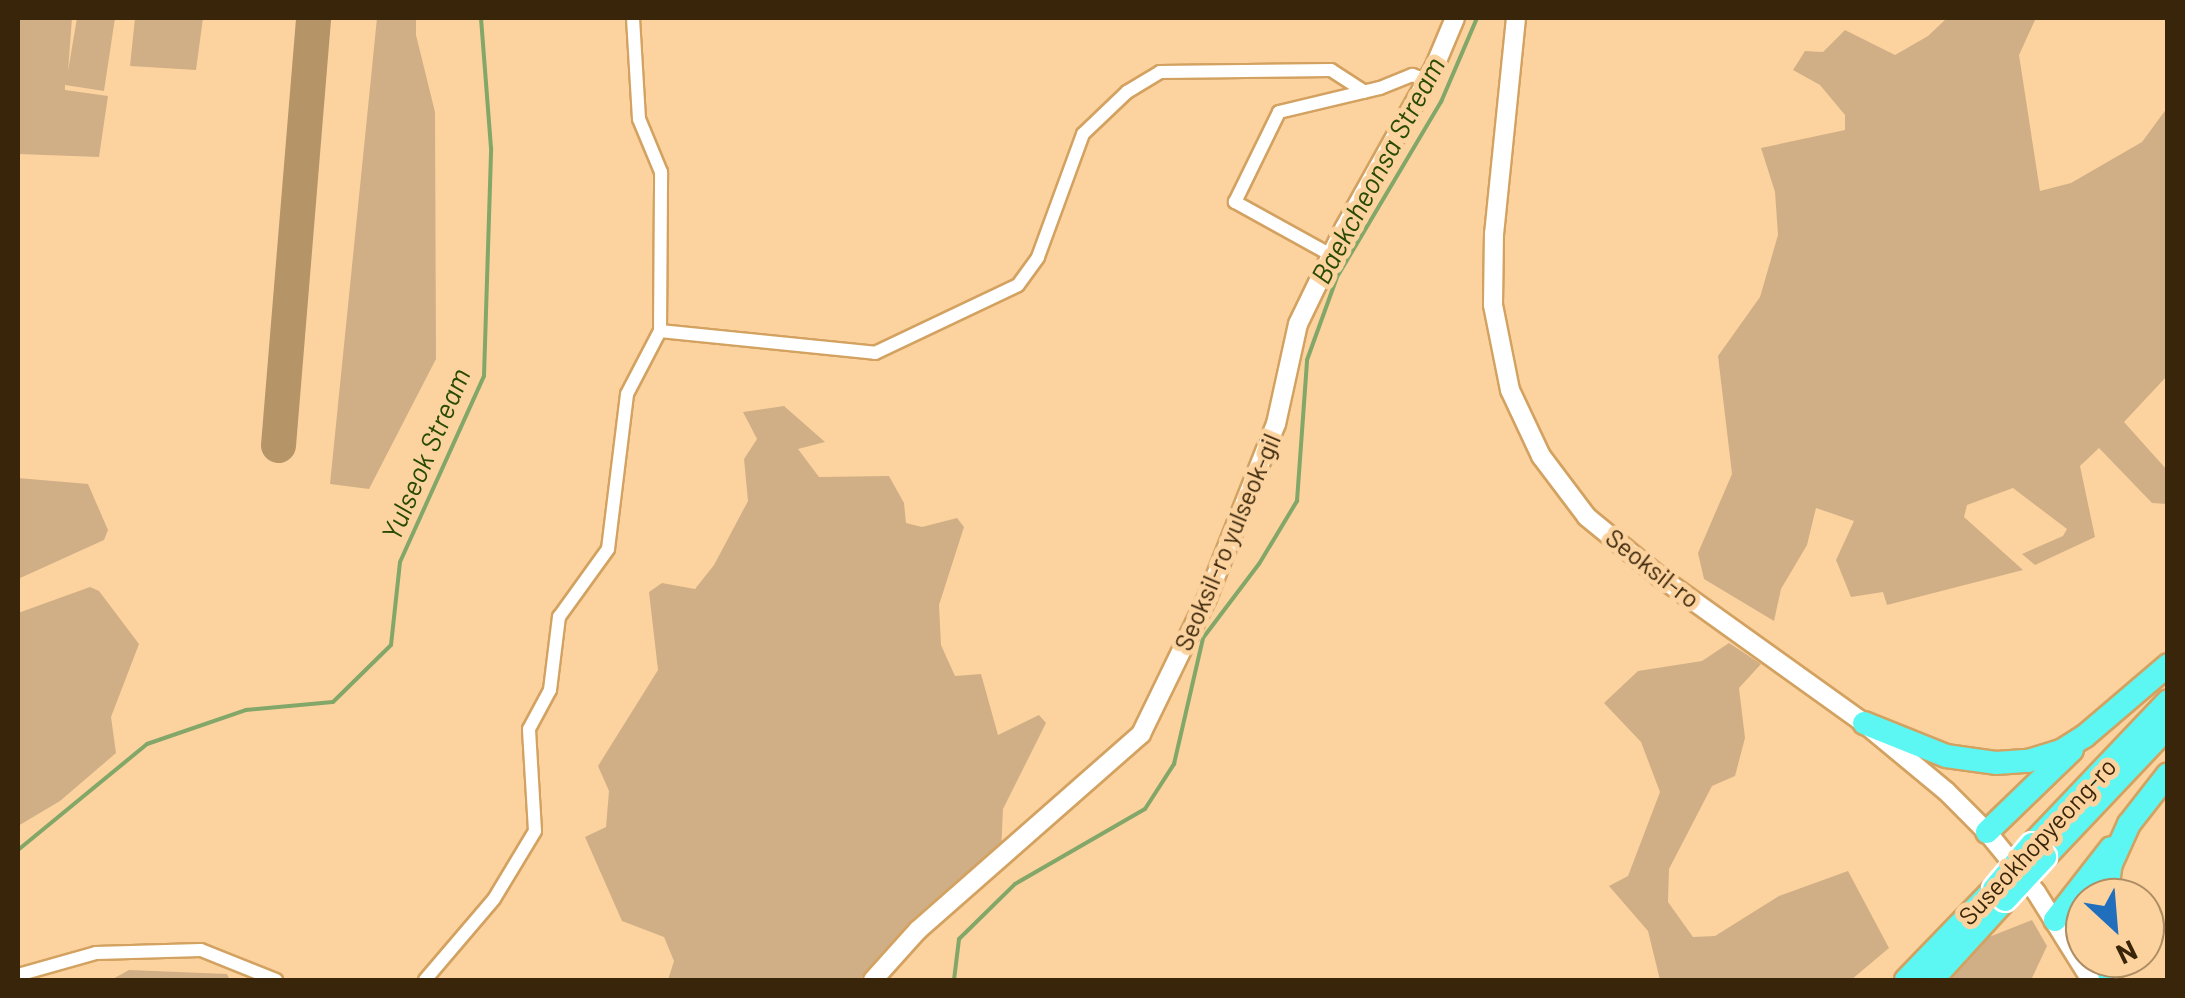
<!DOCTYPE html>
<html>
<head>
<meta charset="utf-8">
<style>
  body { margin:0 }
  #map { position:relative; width:2185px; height:998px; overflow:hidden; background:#fcd39f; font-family:Barlow,sans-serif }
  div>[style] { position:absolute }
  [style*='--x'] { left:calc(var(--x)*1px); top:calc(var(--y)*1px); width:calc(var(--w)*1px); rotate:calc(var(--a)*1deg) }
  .green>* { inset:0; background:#d0af86 }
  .stream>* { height:4px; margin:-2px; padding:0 2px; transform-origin:2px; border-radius:2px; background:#82a768 }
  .taxiway>* { height:35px; margin:-17.5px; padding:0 17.5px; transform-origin:17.5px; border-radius:17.5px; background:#b59468 }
  .roads { filter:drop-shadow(2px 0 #d3a261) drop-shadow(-2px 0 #d3a261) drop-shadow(0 2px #d3a261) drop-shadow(0 -2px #d3a261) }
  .minor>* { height:12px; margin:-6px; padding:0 6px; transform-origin:6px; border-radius:6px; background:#fff }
  .tertiary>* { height:18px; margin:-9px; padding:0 9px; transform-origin:9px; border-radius:9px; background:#fff }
  .trunk>* { height:22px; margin:-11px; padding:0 11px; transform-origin:11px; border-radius:11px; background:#5cf6f3 }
  .bridges { filter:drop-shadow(2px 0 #fff) drop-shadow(-2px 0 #fff) drop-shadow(0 2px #fff) drop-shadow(0 -2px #fff) }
  .trunk-bridge>* { height:22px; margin:-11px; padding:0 11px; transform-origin:11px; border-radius:11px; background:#5cf6f3 }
  span { translate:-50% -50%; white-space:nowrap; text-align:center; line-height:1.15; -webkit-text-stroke:10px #fcd39f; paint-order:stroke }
  .street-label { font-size:25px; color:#392509 }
  .water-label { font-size:28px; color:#284a03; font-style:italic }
  .frame { position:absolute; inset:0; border:20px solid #392509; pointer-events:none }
  .north { position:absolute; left:2065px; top:878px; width:100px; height:100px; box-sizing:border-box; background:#fcd39f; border:2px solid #ae8d63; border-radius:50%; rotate:154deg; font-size:28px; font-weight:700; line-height:40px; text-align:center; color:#392509 }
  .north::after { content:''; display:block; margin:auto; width:35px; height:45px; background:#216ebd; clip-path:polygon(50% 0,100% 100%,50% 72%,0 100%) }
</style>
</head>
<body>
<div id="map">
  <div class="green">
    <i style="clip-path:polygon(18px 18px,72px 18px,68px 71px,77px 18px,115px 18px,104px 91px,65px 85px,65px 90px,108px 96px,99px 157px,18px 154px)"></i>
    <i style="clip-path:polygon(135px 18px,203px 18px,196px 70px,130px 66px)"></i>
    <i style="clip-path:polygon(377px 18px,416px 18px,416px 35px,435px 112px,436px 359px,369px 489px,330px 484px)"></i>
    <i style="clip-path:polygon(1947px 18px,2036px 18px,2019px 55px,2040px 191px,2071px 183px,2142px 142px,2167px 108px,2167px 376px,2124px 422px,2167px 470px,2167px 504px,2152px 503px,2099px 448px,2080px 466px,2095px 537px,2035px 565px,2022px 554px,2063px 536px,2067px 529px,2013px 488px,1967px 505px,1964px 517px,2023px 570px,1887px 605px,1883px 592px,1851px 597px,1836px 560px,1854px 521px,1816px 508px,1807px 545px,1781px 589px,1774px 621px,1704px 579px,1698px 553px,1732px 474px,1718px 356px,1760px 297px,1778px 235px,1775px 192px,1761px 148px,1845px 130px,1845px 115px,1820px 85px,1793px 70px,1805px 51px,1823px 52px,1845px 30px,1895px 55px,1928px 36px)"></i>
    <i style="clip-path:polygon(784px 406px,825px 442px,798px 449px,819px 477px,889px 476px,904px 503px,906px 523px,922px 527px,957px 518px,964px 527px,939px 605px,941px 645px,955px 676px,981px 674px,998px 735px,1039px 715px,1046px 723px,1003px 809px,1001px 853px,905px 932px,859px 980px,668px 980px,674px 961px,664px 937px,622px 921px,585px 837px,606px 827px,609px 791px,598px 766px,658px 670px,649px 592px,662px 583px,695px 589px,714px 565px,748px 501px,744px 459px,757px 439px,743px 412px)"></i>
    <i style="clip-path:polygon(18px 478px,88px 484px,108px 530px,104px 540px,18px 579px)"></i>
    <i style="clip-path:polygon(90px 587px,99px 591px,139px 644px,111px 717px,116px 753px,60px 801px,18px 826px,18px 613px)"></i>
    <i style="clip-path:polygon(1729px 643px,1761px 664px,1739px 688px,1745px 738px,1735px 776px,1712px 786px,1669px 869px,1668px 902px,1693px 937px,1715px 936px,1779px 896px,1848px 871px,1889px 948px,1851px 980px,1660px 980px,1648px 931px,1609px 886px,1628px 876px,1660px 792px,1641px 742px,1604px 703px,1638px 671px,1702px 661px)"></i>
    <i style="clip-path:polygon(2032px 920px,2047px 946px,2031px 980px,1945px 980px,1989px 937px)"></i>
    <i style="clip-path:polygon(129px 970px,227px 974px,230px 980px,111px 980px)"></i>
  </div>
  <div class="stream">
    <i style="--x:18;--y:850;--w:167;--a:-39.4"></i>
    <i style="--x:147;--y:744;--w:105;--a:-19"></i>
    <i style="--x:246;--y:710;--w:87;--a:-5.3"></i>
    <i style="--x:333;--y:702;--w:81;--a:-44.5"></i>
    <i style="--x:391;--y:645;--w:83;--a:-83.8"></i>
    <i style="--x:400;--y:562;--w:204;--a:-65.7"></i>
    <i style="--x:484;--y:376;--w:228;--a:-88.2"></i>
    <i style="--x:491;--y:148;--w:130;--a:-94.4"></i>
    <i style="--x:954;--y:980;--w:41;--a:-83"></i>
    <i style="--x:959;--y:939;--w:78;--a:-44.5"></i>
    <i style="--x:1015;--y:884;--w:150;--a:-30"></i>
    <i style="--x:1145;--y:809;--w:54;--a:-57.2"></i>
    <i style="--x:1174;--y:764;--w:129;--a:-77"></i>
    <i style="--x:1203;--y:638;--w:93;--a:-52.9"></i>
    <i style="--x:1259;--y:564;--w:74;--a:-58.9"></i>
    <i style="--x:1297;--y:501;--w:141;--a:-85.9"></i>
    <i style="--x:1307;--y:360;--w:88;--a:-70.1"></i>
    <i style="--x:1337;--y:277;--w:204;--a:-59.3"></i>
    <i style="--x:1441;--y:102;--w:91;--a:-66.8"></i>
  </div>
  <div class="taxiway">
    <i style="--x:278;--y:445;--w:428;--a:-85.3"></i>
  </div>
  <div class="roads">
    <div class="minor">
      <i style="--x:1331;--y:255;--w:110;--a:-151.1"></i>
      <i style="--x:1235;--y:202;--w:100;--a:-63.9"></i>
      <i style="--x:1279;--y:112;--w:104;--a:-13.4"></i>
      <i style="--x:1380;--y:88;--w:35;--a:-22"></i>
      <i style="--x:1412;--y:75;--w:16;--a:18"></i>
      <i style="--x:660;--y:331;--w:216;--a:5.8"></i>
      <i style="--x:875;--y:353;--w:158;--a:-25.4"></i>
      <i style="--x:1018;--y:285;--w:34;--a:-54"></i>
      <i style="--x:1038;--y:257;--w:131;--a:-69.9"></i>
      <i style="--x:1083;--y:134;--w:61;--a:-43.7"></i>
      <i style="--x:1127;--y:92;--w:39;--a:-31"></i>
      <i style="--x:1160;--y:72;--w:171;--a:-0.7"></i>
      <i style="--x:1331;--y:70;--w:40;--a:32.9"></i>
      <i style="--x:18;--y:975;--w:81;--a:-15.8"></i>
      <i style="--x:96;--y:953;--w:105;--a:-1.6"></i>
      <i style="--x:201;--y:950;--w:81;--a:21.8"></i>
      <i style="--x:425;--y:980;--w:106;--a:-49.6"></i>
      <i style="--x:494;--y:899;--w:79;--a:-58.9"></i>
      <i style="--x:535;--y:831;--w:102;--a:-93.4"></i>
      <i style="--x:529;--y:729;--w:44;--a:-61.7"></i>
      <i style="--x:550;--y:690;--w:74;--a:-83"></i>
      <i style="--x:559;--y:617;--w:84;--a:-54.2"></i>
      <i style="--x:608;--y:549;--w:156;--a:-83"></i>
      <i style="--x:627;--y:394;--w:71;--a:-62.4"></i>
      <i style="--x:660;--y:331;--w:159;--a:-89.6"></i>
      <i style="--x:661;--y:172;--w:57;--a:-112.5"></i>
      <i style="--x:639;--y:119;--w:101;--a:-93.4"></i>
    </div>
    <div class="tertiary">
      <i style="--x:1516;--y:18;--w:216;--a:95.8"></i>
      <i style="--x:1494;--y:233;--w:72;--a:90.8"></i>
      <i style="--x:1493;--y:305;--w:87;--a:78.7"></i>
      <i style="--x:1510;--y:390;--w:73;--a:64.8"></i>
      <i style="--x:1541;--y:456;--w:76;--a:53"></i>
      <i style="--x:1587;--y:517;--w:94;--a:39.4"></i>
      <i style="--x:1660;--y:577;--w:251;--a:35.6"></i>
      <i style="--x:1864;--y:723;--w:107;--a:39.7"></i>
      <i style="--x:1946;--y:791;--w:58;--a:45"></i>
      <i style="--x:1987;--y:832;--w:77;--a:50.8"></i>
      <i style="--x:2036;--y:892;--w:104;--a:58"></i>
      <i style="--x:873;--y:980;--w:67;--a:-48"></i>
      <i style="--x:918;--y:930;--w:297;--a:-41.3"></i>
      <i style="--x:1141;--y:734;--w:151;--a:-64.1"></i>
      <i style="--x:1207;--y:598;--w:187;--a:-68.4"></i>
      <i style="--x:1276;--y:424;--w:102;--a:-77.6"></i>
      <i style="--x:1298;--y:324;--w:106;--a:-64.2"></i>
      <i style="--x:1344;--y:229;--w:184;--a:-60.8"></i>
      <i style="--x:1434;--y:68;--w:54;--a:-67.2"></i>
    </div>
    <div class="trunk">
      <i style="--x:1864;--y:723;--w:88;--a:21.9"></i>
      <i style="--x:1946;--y:756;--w:50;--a:8"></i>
      <i style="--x:1996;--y:763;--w:32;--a:-4"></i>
      <i style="--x:2028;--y:761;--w:34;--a:-17"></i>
      <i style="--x:2061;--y:751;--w:28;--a:-32"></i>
      <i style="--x:2085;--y:736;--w:109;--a:-40.5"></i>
      <i style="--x:1987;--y:832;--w:118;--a:-44"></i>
      <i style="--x:2032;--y:844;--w:197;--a:-46.4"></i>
      <i style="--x:2045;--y:857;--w:179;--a:-46.6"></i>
      <i style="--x:2106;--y:898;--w:34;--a:-82"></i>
      <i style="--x:2111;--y:864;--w:44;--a:-65.8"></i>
      <i style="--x:2129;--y:824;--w:63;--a:-52"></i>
      <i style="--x:2055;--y:920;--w:91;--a:-52.1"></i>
      <i style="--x:2105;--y:958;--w:23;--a:75"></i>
      <i style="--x:1906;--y:980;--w:127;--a:-46"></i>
      <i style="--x:1932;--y:980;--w:108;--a:-47.6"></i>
    </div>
  </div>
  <div class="bridges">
    <div class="trunk-bridge">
      <i style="--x:1994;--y:889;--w:59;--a:-49.8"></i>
      <i style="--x:2005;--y:900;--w:59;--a:-47.1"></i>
    </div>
  </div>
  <div class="street-label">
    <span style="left:1227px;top:542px;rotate:-67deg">Seoksil-ro yulseok-gil</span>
    <span style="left:1653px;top:568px;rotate:38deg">Seoksil-ro</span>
    <span style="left:2037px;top:841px;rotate:-47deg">Suseokhopyeong-ro</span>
  </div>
  <div class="water-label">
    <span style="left:1377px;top:170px;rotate:-62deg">Baekcheonsa Stream</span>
    <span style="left:425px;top:454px;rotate:-67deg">Yulseok Stream</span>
  </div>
  <div class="frame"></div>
  <div class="north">N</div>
</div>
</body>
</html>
